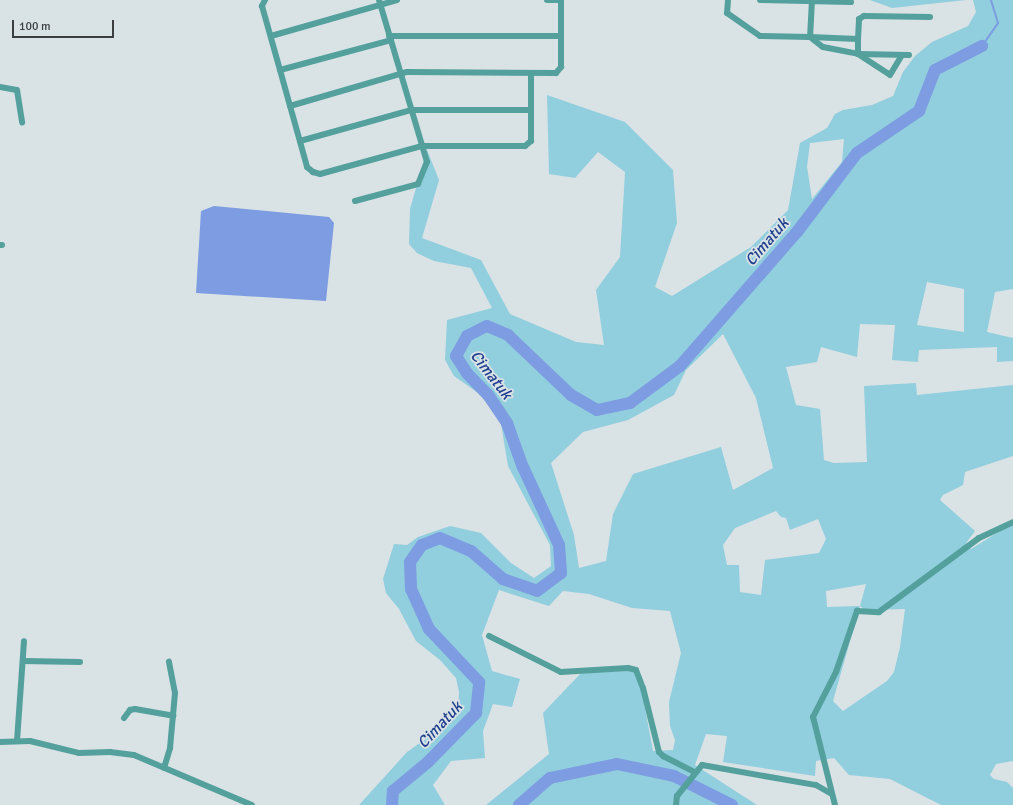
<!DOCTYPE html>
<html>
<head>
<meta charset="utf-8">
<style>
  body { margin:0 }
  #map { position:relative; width:1013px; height:805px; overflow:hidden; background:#d9e2e5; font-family:Signika,sans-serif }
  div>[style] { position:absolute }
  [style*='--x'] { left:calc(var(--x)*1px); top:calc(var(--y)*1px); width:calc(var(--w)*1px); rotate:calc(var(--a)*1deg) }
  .green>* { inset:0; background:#91cede }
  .water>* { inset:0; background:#7d9ce1 }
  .stream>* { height:2px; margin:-1px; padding:0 1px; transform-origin:1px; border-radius:1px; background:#7d9ce1 }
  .river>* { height:12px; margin:-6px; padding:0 6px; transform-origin:6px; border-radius:6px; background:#7d9ce1 }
  .minor>* { height:6px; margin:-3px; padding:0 3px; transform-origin:3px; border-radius:3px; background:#54a09d }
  span { translate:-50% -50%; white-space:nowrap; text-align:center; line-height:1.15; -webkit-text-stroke:3.5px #d9e2e5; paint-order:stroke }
  .water-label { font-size:16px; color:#214090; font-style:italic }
  .scale { position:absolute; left:12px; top:20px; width:102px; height:18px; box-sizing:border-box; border:2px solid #3a3e3f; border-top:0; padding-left:5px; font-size:12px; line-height:14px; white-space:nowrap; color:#3a3e3f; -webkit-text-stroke:3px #d9e2e5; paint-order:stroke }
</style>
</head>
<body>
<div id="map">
  <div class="green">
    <i style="clip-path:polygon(870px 0,966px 0,892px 8px)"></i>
    <i style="clip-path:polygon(evenodd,973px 0,1013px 0,1013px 289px,995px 292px,987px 332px,1013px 338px,1013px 361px,997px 362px,997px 347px,919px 350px,918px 362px,892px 360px,895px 325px,860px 324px,857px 357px,821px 347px,817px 362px,786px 367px,796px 405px,820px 409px,824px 460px,834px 463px,867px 462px,864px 386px,916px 383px,917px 395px,1013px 385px,1013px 456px,965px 472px,963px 485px,943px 495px,940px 500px,975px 531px,966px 543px,971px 549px,1013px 523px,1013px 761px,996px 764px,990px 775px,994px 779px,1007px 782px,1013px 788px,1013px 805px,941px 805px,890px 779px,849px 775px,834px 758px,816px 761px,815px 776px,723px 762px,727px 736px,706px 734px,695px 765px,757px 805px,486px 805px,549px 754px,543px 713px,582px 672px,628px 668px,639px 676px,653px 751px,673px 750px,675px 740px,670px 726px,669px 702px,681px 653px,670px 611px,632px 608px,589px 594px,563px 591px,549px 606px,499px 590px,482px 635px,492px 671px,520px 679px,512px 707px,493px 704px,483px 731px,485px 758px,451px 761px,433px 785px,445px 805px,359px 805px,407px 752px,441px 728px,458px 710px,459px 692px,456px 678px,440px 660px,416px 641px,399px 609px,386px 593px,383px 579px,394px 544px,407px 545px,418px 537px,450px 526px,481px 533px,511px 563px,534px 578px,551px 566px,550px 545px,508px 466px,501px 424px,481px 395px,454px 376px,445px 360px,447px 320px,492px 308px,471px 268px,434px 261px,417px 253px,409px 244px,410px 209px,427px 150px,439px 180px,422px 238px,481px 260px,510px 314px,576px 342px,604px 345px,596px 290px,620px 257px,625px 172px,598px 152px,575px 178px,549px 174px,547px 95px,625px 122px,673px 170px,677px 223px,655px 287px,672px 296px,751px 247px,788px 210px,800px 143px,827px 128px,835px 114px,843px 110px,872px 105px,893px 96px,903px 72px,915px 56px,932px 42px,968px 26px,976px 12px,973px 0,844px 139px,842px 162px,812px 199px,807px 167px,810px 143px,844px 139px,973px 0,927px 282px,964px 289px,964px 332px,917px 325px,927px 282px,973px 0,723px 334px,756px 398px,773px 468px,733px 490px,721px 447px,633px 474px,613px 514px,606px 561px,579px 568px,574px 535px,551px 463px,583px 432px,628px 420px,674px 395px,686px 370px,723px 334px,973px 0,776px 511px,781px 517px,786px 518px,790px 530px,818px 519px,826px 539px,819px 553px,765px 560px,761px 595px,740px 592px,739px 565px,727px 565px,723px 545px,735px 528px,776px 511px,973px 0,866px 584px,860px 606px,827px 607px,826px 591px,866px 584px,973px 0,860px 606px,865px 610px,905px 609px,900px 647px,894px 672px,887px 681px,843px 711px,833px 701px,860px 606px)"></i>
  </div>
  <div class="water">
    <i style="clip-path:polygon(214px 206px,329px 217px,334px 223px,326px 301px,196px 293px,201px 211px)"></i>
  </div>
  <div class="stream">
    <i style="--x:982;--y:46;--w:28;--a:-55"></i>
    <i style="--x:998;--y:23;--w:24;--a:-107"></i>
  </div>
  <div class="river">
    <i style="--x:392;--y:805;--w:14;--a:-86"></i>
    <i style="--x:393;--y:791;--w:45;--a:-39.6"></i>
    <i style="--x:428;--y:762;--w:69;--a:-45.6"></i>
    <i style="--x:476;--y:713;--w:31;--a:-84"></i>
    <i style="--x:479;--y:682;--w:73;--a:-133.3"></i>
    <i style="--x:429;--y:629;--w:44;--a:-114.2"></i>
    <i style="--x:411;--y:589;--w:27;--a:-92"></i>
    <i style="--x:410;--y:562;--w:21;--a:-55"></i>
    <i style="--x:422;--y:545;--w:19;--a:-21"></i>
    <i style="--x:440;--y:538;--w:34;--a:23"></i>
    <i style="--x:471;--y:551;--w:43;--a:41.2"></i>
    <i style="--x:503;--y:579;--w:36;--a:19"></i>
    <i style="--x:537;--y:591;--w:30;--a:-37"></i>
    <i style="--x:561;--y:573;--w:28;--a:-94"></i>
    <i style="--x:559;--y:545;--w:88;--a:-114.8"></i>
    <i style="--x:522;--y:465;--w:45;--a:-109.7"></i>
    <i style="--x:507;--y:423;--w:32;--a:-124"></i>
    <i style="--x:489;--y:396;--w:32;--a:-134"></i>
    <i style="--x:467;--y:373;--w:20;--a:-123"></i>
    <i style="--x:456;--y:356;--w:23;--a:-61"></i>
    <i style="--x:467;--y:336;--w:22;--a:-27"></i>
    <i style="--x:487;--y:326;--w:23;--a:23"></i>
    <i style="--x:508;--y:335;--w:87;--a:43.6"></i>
    <i style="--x:571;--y:395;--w:30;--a:30"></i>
    <i style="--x:597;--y:410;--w:34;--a:-12"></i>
    <i style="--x:630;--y:403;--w:62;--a:-36.5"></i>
    <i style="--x:680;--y:366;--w:178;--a:-48.9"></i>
    <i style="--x:797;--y:232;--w:99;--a:-52.8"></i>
    <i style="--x:857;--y:153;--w:75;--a:-34.1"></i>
    <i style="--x:919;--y:111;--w:44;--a:-68.7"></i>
    <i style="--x:935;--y:70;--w:53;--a:-27.1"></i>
    <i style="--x:519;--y:805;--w:41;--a:-41.1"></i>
    <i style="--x:550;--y:778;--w:68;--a:-11.8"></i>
    <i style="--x:617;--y:764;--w:58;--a:11.9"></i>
    <i style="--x:674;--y:776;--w:65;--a:26.6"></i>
  </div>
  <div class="minor">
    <i style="--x:265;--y:0;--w:7;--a:117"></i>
    <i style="--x:262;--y:6;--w:66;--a:74.3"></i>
    <i style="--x:280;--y:70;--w:101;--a:74.4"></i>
    <i style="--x:307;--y:167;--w:8;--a:40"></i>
    <i style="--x:313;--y:172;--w:7;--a:16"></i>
    <i style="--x:320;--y:174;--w:106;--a:-15.4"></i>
    <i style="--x:422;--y:146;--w:103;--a:0"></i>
    <i style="--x:525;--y:146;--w:8;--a:-40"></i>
    <i style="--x:531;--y:141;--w:68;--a:-90"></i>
    <i style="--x:547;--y:0;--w:14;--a:0"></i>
    <i style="--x:728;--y:0;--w:13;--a:94"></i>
    <i style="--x:727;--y:13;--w:40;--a:34.9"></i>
    <i style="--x:760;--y:36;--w:50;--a:1.1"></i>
    <i style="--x:810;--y:37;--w:16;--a:38"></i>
    <i style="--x:823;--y:47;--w:36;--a:11"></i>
    <i style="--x:858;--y:54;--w:51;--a:1.1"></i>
    <i style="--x:760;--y:0;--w:91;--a:1.3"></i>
    <i style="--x:812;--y:0;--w:37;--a:93"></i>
    <i style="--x:810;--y:37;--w:48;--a:2.4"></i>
    <i style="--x:858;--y:39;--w:15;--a:90"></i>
    <i style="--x:858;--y:54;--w:38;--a:33"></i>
    <i style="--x:890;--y:75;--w:23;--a:-59"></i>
    <i style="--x:271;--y:36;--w:131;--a:-15.9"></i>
    <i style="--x:389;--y:36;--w:172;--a:0"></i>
    <i style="--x:858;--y:39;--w:20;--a:-87"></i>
    <i style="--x:859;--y:19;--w:6;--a:-31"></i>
    <i style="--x:864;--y:16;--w:66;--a:0.9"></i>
    <i style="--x:280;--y:70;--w:115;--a:-15.1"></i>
    <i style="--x:0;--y:87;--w:17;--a:10"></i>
    <i style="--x:17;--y:90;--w:33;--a:81"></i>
    <i style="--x:290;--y:106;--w:122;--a:-16.2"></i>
    <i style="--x:407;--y:72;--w:149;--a:0.4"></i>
    <i style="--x:556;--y:73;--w:8;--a:-50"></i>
    <i style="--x:561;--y:67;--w:67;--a:-90"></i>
    <i style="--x:300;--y:141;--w:115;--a:-15.6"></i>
    <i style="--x:411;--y:110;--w:120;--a:0"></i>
    <i style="--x:355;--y:201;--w:65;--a:-15.1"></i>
    <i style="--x:418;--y:184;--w:24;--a:-68"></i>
    <i style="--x:427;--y:162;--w:169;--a:-106.5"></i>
    <i style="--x:0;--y:245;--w:2;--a:0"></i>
    <i style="--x:489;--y:636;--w:80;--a:26.6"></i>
    <i style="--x:561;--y:672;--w:67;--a:-3.4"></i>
    <i style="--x:628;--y:668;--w:8;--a:14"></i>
    <i style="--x:636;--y:670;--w:19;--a:69"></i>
    <i style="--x:643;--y:688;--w:66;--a:76"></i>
    <i style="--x:659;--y:752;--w:6;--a:45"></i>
    <i style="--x:663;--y:756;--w:36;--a:27"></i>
    <i style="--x:23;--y:661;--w:57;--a:1"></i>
    <i style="--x:124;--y:718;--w:10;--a:-53"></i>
    <i style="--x:130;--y:710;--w:5;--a:-11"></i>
    <i style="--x:135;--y:709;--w:39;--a:10"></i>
    <i style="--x:17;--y:741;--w:100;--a:-86"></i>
    <i style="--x:0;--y:742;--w:30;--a:-2"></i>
    <i style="--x:30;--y:741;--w:50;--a:13.8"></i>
    <i style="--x:79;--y:753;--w:31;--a:-2"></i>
    <i style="--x:110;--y:752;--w:24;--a:7"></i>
    <i style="--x:134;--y:755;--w:128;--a:23"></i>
    <i style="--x:164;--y:768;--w:21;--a:-73"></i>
    <i style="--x:170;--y:748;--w:55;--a:-84.8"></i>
    <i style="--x:175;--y:693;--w:32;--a:-101"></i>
    <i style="--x:676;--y:805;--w:9;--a:-84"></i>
    <i style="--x:677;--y:796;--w:40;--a:-51"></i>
    <i style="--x:702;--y:765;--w:116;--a:10"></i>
    <i style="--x:816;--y:785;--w:16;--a:30"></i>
    <i style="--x:835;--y:805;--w:91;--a:-104"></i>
    <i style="--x:813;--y:717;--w:51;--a:-62.9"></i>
    <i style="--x:836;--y:672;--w:65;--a:-71"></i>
    <i style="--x:857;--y:611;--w:22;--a:3"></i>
    <i style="--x:879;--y:612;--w:124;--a:-36.5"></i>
    <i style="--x:979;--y:538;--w:38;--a:-25"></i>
  </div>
  <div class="water-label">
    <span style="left:767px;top:242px;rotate:-49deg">Cimatuk</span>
    <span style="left:491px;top:375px;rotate:52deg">Cimatuk</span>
    <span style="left:440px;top:725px;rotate:-47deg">Cimatuk</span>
  </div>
  <div class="scale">100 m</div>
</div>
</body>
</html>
